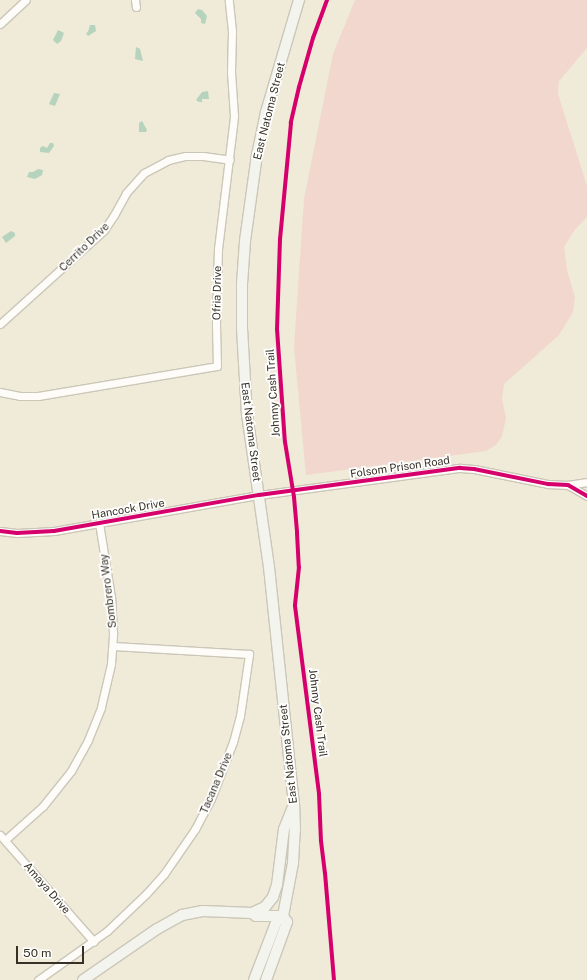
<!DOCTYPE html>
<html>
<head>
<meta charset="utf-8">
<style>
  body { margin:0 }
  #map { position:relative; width:587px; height:980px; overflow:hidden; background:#f0ead8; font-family:"Public Sans",sans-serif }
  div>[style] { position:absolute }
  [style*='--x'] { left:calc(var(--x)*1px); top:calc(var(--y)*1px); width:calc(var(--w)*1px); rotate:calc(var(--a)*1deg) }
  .green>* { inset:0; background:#f1d7ce }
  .water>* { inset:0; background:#b5d3bd }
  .roads { filter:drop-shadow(1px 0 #cbc7b8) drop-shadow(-1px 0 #cbc7b8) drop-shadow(0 1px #cbc7b8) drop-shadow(0 -1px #cbc7b8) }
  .street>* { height:7px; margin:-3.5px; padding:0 3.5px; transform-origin:3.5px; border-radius:3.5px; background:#fdfcf9 }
  .secondary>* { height:10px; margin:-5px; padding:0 5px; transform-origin:5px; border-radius:5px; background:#f3f4ed }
  .cycleway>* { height:4px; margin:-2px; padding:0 2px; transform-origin:2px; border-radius:2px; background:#d6006c }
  span { translate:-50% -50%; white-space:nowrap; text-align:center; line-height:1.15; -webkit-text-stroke:3.5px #fff; paint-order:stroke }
  .street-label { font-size:11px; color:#363124 }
  .scale { position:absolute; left:16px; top:946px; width:68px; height:18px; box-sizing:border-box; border:2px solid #363124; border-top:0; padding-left:5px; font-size:12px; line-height:14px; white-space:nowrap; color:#363124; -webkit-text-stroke:3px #fff; paint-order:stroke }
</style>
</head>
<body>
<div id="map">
  <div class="green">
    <i style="clip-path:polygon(355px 0,587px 0,587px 48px,559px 81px,558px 94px,587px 186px,587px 217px,574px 231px,564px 247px,567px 270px,575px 297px,573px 312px,559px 335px,504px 384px,502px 399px,506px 418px,502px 436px,496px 445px,486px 451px,306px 475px,294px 347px,304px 199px,333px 54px)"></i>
  </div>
  <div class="water">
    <i style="clip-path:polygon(198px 9px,202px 10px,207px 16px,205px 24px,201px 23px,201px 19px,195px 13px)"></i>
    <i style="clip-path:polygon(90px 25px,95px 25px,96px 31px,88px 36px,86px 33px,88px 32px)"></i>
    <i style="clip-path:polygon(58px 30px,64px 33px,61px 41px,57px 44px,53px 40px)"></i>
    <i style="clip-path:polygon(136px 47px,140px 49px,143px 61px,135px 59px)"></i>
    <i style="clip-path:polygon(208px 91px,209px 99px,202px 99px,202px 102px,199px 102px,196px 100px,202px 92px)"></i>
    <i style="clip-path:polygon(54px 93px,60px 94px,55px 106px,49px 104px)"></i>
    <i style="clip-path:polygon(142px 121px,147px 130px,146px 132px,139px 132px,139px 123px)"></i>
    <i style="clip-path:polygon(50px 143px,53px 143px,54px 146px,49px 153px,40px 152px,40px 148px,43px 146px,47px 148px)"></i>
    <i style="clip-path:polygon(38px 169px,43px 170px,42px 175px,35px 179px,27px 177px,29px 172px,33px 172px)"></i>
    <i style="clip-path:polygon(11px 231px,15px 233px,15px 236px,6px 243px,2px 237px)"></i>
  </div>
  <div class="roads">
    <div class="street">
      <i style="--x:135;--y:0;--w:7;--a:82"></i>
      <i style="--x:0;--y:24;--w:35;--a:-43"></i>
      <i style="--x:0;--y:324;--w:140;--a:-42.1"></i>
      <i style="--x:104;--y:230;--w:18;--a:-56"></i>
      <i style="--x:114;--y:215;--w:25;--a:-61"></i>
      <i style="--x:126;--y:193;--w:27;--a:-48"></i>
      <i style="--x:144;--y:173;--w:27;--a:-28"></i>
      <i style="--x:168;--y:160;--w:17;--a:-13"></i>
      <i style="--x:185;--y:156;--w:18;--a:0"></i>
      <i style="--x:203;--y:156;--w:27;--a:8"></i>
      <i style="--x:0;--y:392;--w:20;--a:11"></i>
      <i style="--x:20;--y:396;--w:18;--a:0"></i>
      <i style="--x:38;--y:396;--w:181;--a:-9.5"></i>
      <i style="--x:217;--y:366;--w:42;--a:-91.4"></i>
      <i style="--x:216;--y:324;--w:75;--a:-88.5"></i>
      <i style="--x:218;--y:249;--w:134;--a:-83.1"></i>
      <i style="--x:234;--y:116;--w:44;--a:-93.9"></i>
      <i style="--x:231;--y:72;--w:41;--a:-88.6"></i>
      <i style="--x:232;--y:31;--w:31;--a:-96"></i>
      <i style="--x:568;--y:485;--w:19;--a:-9"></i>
      <i style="--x:0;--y:531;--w:17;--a:7"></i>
      <i style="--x:17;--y:533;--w:37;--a:-3"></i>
      <i style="--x:54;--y:531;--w:208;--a:-10"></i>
      <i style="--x:259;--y:495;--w:203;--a:-7.7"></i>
      <i style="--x:460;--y:468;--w:14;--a:4"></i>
      <i style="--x:474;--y:469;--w:76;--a:11.5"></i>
      <i style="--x:548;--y:484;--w:20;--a:3"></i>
      <i style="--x:568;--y:485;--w:22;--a:30"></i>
      <i style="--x:0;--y:835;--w:142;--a:48.7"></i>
      <i style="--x:5;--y:840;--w:51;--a:-41.8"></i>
      <i style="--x:43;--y:806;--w:45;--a:-51.3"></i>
      <i style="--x:71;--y:771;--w:35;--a:-61"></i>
      <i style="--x:88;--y:740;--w:35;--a:-68"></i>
      <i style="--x:101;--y:707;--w:44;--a:-76.9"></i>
      <i style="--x:111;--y:664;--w:31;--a:-86"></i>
      <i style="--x:113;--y:633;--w:36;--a:-93"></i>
      <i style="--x:111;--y:597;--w:75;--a:-99.2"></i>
      <i style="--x:38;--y:980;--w:85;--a:-35.4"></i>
      <i style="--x:107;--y:931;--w:54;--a:-43.5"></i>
      <i style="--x:146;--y:894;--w:27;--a:-48"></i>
      <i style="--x:164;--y:874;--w:55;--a:-55.4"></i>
      <i style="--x:195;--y:829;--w:34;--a:-62"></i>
      <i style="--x:211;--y:799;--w:61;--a:-68.9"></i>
      <i style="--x:233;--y:742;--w:27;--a:-75"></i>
      <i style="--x:240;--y:716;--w:63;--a:-81.7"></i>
      <i style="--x:249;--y:654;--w:136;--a:-176.6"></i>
    </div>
    <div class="secondary">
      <i style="--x:252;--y:913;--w:14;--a:-25"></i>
      <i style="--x:265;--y:907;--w:13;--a:-51"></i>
      <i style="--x:273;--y:897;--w:13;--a:-72"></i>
      <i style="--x:277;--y:885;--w:56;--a:-82.9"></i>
      <i style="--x:284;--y:829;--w:22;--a:-68"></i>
      <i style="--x:83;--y:980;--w:90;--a:-34.6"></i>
      <i style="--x:157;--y:929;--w:29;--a:-29"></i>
      <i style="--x:182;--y:915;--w:21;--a:-11"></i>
      <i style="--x:203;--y:911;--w:49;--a:2.3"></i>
      <i style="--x:252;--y:913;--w:5;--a:37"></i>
      <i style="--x:256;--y:916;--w:27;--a:0"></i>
      <i style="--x:254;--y:980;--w:64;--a:-69"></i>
      <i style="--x:277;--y:920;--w:7;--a:-34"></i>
      <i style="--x:283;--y:916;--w:54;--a:-79.3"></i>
      <i style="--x:293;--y:863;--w:33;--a:-87"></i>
      <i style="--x:295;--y:830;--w:25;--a:-92"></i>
      <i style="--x:294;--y:805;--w:239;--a:-96"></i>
      <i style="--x:269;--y:567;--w:154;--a:-98.2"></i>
      <i style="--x:247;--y:415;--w:87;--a:-93.3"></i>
      <i style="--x:242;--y:328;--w:44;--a:-90"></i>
      <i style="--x:242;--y:284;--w:43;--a:-86"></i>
      <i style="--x:245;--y:241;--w:87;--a:-82.1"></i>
      <i style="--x:257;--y:155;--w:44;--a:-78.2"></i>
      <i style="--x:266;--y:112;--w:117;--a:-73.6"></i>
      <i style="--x:266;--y:980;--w:62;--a:-70.1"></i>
      <i style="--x:287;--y:922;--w:7;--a:-124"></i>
    </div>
  </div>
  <div class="cycleway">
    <i style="--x:327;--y:0;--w:40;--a:110.2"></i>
    <i style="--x:313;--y:38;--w:51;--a:105.9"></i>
    <i style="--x:299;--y:87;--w:37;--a:103"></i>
    <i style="--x:291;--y:123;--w:117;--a:95.4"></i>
    <i style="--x:280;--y:239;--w:90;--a:91.9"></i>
    <i style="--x:277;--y:329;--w:113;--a:86"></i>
    <i style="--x:285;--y:442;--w:56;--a:80.7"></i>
    <i style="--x:294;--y:497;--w:36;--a:85"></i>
    <i style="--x:297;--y:533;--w:34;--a:87"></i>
    <i style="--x:299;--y:567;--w:39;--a:96"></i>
    <i style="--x:295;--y:606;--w:190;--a:82.7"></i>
    <i style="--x:319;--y:794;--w:47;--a:87.6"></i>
    <i style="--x:321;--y:841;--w:32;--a:83"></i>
    <i style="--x:325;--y:873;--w:107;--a:85.2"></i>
    <i style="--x:0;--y:531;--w:17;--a:7"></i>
    <i style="--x:17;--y:533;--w:37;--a:-3"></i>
    <i style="--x:54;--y:531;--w:208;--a:-10"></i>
    <i style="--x:259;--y:495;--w:203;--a:-7.7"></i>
    <i style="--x:460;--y:468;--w:14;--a:4"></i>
    <i style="--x:474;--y:469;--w:76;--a:11.5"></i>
    <i style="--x:548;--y:484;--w:20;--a:3"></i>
    <i style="--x:568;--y:485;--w:22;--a:30"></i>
  </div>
  <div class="street-label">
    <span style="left:269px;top:111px;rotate:-76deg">East Natoma Street</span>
    <span style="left:84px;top:247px;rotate:-44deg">Cerrito Drive</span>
    <span style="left:217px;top:293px;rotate:-89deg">Ofria Drive</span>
    <span style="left:273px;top:393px;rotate:-94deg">Johnny Cash Trail</span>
    <span style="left:251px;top:432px;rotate:83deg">East Natoma Street</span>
    <span style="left:400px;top:467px;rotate:-8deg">Folsom Prison Road</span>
    <span style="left:128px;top:509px;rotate:-10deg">Hancock Drive</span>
    <span style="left:108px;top:591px;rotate:-97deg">Sombrero Way</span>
    <span style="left:318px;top:713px;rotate:83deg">Johnny Cash Trail</span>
    <span style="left:288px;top:754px;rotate:-96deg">East Natoma Street</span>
    <span style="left:216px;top:783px;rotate:-67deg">Tacana Drive</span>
    <span style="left:47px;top:888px;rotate:49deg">Amaya Drive</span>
  </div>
  <div class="scale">50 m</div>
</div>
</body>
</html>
